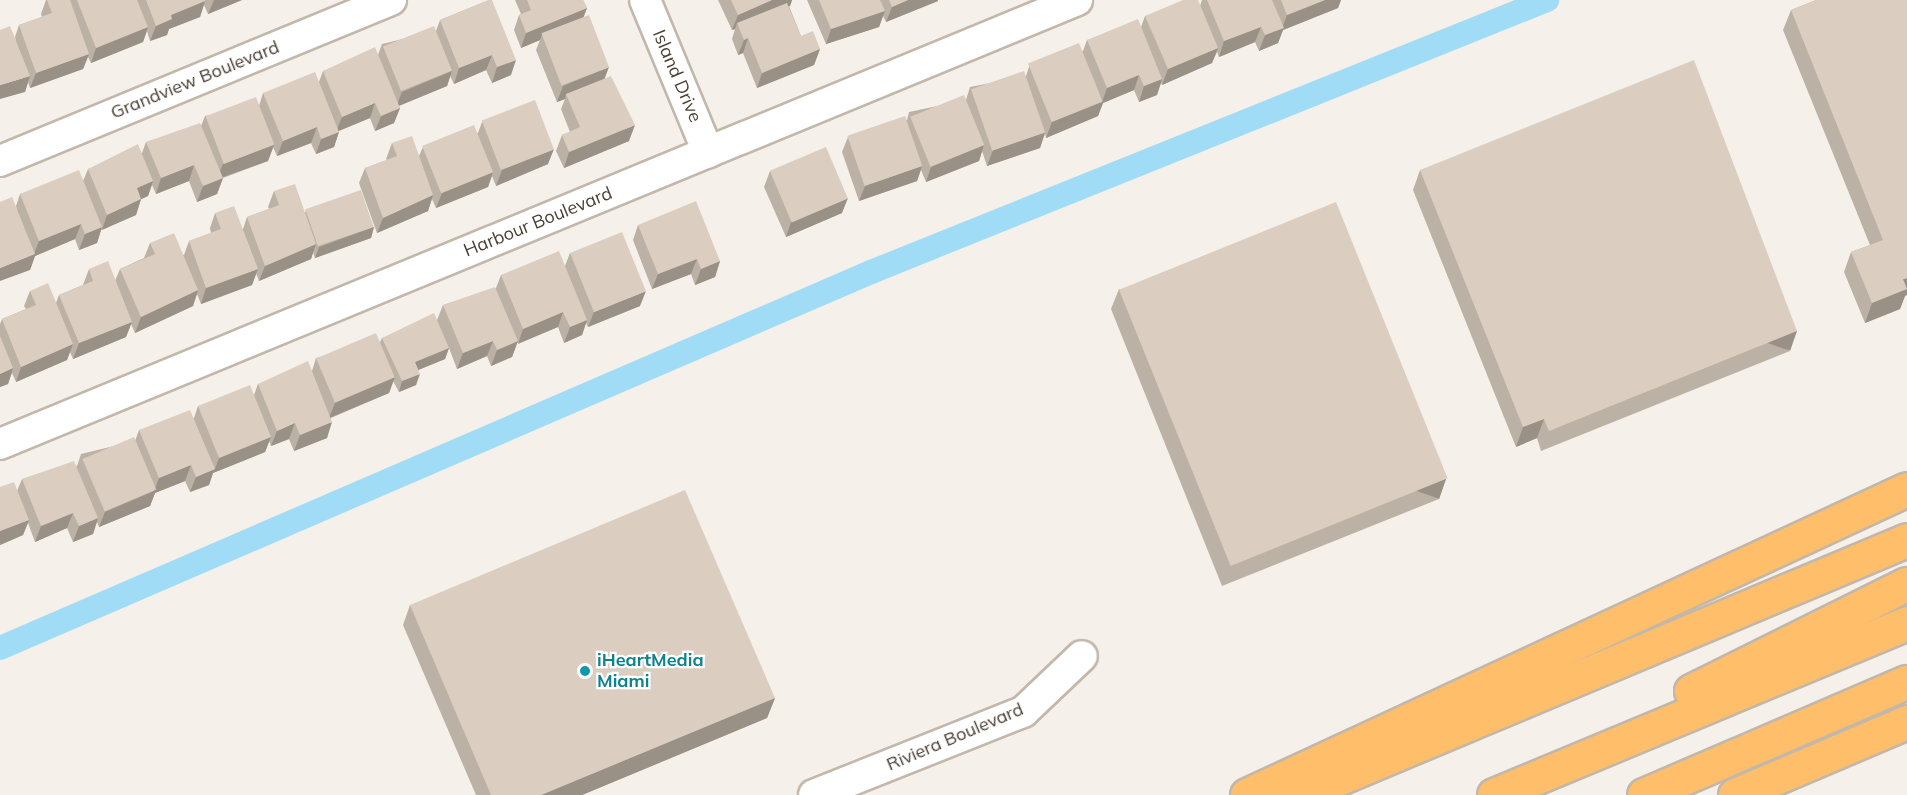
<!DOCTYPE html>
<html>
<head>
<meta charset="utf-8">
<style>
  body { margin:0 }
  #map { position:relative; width:1907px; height:795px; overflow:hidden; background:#f5f0e9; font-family:Mulish,sans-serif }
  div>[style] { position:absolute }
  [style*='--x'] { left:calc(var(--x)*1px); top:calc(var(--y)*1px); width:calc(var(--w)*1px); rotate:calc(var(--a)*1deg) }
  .canal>* { height:24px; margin:-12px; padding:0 12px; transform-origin:12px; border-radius:12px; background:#a1dcf6 }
  .roads { filter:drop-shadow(2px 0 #c2b7aa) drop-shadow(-2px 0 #c2b7aa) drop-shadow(0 2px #c2b7aa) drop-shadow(0 -2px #c2b7aa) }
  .minor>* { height:30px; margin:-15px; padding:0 15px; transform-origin:15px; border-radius:15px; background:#fff }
  .highway>* { height:33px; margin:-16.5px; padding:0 16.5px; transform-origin:16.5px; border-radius:16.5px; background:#ffbe6a }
  .wall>* { inset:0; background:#bcb1a5 }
  .shaded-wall>* { inset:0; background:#999086; transform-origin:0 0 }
  .building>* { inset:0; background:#dbcec0; transform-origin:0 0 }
  .dots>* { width:16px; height:16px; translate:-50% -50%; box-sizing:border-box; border:3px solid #fff; border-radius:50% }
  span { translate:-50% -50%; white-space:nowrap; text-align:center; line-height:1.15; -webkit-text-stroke:4.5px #fff; paint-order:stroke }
  .street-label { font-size:18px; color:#4a4036 }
  .culture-label { font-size:18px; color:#0d838f; font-weight:700 }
  .left { translate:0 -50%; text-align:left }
</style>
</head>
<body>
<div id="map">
  <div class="canal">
    <i style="--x:0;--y:648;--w:949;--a:-23.35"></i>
    <i style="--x:871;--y:272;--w:729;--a:-21.92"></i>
  </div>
  <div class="roads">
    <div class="minor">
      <i style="--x:645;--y:0;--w:165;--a:67.5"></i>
      <i style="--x:0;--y:161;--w:423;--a:-22.4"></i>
      <i style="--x:0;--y:444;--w:1165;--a:-22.4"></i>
      <i style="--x:814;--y:795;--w:225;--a:-21.7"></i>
      <i style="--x:1023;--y:712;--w:81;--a:-43.5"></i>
    </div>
    <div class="highway">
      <i style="--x:1691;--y:691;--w:241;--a:-26.4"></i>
      <i style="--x:1247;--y:795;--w:727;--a:-24.87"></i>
      <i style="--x:1299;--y:795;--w:659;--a:-22.75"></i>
      <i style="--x:1494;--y:795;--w:447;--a:-22.6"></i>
      <i style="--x:1644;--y:795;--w:286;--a:-23.3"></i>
      <i style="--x:1735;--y:795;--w:187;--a:-23"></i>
    </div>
  </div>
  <div class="wall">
    <i style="clip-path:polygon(46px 0,242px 0,208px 14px,204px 5px,200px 17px,169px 29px,167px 35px,150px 41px,147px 31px,143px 42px,91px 63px,88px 57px,83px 69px,30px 88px,28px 82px,25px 92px,15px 37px,19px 25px,42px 17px,41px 14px)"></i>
    <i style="clip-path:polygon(489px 0,511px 75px,492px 83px,486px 70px,454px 84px,450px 76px,447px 86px,399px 106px,400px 108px,394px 123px,375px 131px,370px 118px,339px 131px,334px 147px,316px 154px,311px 143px,277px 156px,273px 147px,268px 161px,223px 178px,217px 194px,197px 202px,189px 181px,156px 194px,152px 185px,148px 196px,141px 199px,136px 215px,101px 230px,97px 243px,79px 250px,75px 239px,35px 256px,30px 270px,16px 206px,20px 194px,83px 181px,88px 169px,142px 153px,146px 142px,201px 126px,205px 116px,259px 106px,263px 93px,319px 82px,323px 71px,378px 55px,382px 44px,436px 31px,440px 20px)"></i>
    <i style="clip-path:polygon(515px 0,583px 0,587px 8px,583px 18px,604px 79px,629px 141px,564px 168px,556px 151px,562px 135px,570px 132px,561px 109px,565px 99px,557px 102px,536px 50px,540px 40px,521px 48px,514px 30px,519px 15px,521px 14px)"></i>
    <i style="clip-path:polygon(718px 0,792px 0,790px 6px,789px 6px,801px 36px,820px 49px,814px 65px,757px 88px,743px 53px,738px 55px,732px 39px,735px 29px,732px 30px)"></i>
    <i style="clip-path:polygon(807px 0,938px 0,938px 1px,886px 22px,883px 16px,879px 27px,826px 44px)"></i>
    <i style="clip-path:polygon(1202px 0,1341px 0,1338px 8px,1283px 30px,1278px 43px,1259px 51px,1255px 42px,1219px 57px,1217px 52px,1212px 63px,1162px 85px,1161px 83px,1157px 95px,1139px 102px,1134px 90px,1103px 103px,1098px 116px,1046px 138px,1045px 134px,1040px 148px,987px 166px,982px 151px,979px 161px,926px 182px,921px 170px,917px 181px,859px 201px,842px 152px,848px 137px,907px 120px,909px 112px,966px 100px,970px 87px,1026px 76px,1029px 67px,1083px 51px,1087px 40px,1141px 27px,1145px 16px,1200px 6px)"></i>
    <i style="clip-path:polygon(1816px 0,1905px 296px,1900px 309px,1865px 323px,1844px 272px,1851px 252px,1870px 245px,1783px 30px,1791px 10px)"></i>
    <i style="clip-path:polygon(482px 122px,548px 164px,496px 186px,492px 176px,488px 187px,436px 208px,432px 199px,428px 211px,377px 233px,359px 183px,365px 168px,387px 160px,386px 159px,392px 143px,419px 156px,423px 147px,478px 133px)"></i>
    <i style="clip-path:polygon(1420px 170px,1790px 351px,1541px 451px,1537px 438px,1516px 447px,1413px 190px)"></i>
    <i style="clip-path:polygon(770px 171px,842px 213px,786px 237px,764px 187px)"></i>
    <i style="clip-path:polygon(274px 191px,305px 213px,306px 210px,374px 227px,371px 238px,315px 258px,313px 252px,311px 259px,259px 281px,256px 273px,252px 285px,201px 304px,197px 294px,193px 306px,135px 333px,131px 324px,126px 337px,73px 359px,70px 352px,67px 360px,16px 382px,12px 373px,8px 384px,0 387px,0 324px,2px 319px,26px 309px,24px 306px,30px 291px,56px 303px,59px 295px,83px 285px,89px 269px,115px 281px,120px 269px,144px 258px,150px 243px,184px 255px,189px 241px,211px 233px,210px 228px,215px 213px,243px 229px,247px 217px,269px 209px,268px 207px)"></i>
    <i style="clip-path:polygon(638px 225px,720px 261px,715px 277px,695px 285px,691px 274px,652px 289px,633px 240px)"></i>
    <i style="clip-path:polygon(570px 253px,640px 306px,588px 327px,586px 323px,582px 335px,564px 343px,558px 327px,517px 343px,512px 357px,491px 366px,487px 356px,457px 369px,449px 348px,445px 359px,418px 370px,416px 385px,399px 392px,393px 381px,389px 393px,331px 418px,327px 438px,294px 451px,289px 439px,271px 446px,269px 441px,265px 452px,213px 473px,209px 485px,190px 492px,185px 481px,155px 493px,150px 506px,99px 527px,97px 522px,93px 534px,73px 542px,67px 528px,35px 542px,28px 523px,23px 535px,0 545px,0 487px,17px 491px,22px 479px,77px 466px,81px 454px,135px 441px,139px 430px,194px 418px,198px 406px,254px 395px,258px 384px,312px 371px,316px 358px,380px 342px,382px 338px,437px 320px,443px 305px,496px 288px,501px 275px,565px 266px)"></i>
    <i style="clip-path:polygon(1119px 289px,1446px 479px,1439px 499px,1222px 586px,1111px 309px)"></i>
    <i style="clip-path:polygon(410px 605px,775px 698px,767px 718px,582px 795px,476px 795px,403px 625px)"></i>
  </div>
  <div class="shaded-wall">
    <i style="clip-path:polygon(214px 0,242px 0,208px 14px)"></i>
    <i style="clip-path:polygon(772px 0,792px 0,790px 6px,739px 27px,737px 23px,735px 29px,732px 30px,738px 15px)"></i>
    <i style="clip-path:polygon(908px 0,938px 0,938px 1px,886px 22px,892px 7px)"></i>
    <i style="clip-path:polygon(1325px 0,1341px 0,1338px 8px,1283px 30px,1278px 43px,1259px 51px,1265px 35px,1282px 28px,1287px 15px)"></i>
    <i style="clip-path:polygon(205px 1px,200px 17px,169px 29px,167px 35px,150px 41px,156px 26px,171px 15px)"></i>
    <i style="clip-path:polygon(587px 8px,581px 24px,542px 35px,540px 40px,521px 48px,526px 33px)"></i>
    <i style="clip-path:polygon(885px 11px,879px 27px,826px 44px,831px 29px)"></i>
    <i style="clip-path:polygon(148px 27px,143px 42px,91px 63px,96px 48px)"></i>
    <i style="clip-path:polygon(1261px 27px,1255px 42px,1219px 57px,1224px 41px)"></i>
    <i style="clip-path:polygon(748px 38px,743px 53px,738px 55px,744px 40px)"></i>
    <i style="clip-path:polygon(1218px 48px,1212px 63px,1162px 85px,1168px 69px)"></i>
    <i style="clip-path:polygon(820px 49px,814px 65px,757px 88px,762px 73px)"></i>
    <i style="clip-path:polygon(89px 54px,83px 69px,30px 88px,36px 73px)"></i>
    <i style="clip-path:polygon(492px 55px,486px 70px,454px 84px,459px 68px)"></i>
    <i style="clip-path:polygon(516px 60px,511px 75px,492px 83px,497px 67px)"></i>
    <i style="clip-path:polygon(609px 67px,603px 83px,566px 94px,565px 99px,557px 102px,563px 86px)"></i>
    <i style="clip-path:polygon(452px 71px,447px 86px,396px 107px,402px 92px)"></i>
    <i style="clip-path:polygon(1139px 75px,1134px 90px,1103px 103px,1098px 116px,1046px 138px,1052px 122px,1102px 102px,1107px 88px)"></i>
    <i style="clip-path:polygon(30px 76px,25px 92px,0 99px,0 85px)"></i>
    <i style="clip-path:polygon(1162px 79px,1157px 95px,1139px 102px,1144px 86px)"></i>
    <i style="clip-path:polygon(375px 103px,370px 118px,336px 132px,342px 117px)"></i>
    <i style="clip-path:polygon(400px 108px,394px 123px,375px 131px,381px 116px)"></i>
    <i style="clip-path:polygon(635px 125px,629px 141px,564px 168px,569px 152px)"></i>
    <i style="clip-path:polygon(317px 127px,311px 143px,277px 156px,283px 141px)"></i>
    <i style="clip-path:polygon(339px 132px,334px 147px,316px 154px,321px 139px)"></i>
    <i style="clip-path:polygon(1045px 132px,1040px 148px,987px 166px,993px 150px)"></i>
    <i style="clip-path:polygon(274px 145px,268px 161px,217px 179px,223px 164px)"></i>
    <i style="clip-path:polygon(984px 145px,979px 161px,926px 182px,931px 167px)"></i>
    <i style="clip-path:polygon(554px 149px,548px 164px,496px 186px,502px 170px)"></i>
    <i style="clip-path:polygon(194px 165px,189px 181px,156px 194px,161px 178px)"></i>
    <i style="clip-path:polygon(922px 166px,917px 181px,859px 201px,865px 186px)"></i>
    <i style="clip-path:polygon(493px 172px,488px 187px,436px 208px,442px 193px)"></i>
    <i style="clip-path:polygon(223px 178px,217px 194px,197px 202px,203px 186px)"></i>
    <i style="clip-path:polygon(153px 181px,148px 196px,131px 204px,137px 188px)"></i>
    <i style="clip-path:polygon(433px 195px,428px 211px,377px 233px,383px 218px)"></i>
    <i style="clip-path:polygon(848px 198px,842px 213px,786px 237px,791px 222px)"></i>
    <i style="clip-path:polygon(141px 199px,136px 215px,102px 230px,107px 215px)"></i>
    <i style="clip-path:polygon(81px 224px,75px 239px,35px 256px,30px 270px,0 281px,0 268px,34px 254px,39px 241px)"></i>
    <i style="clip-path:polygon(102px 227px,97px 243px,79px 250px,85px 234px)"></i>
    <i style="clip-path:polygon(374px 227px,371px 238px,315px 258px,319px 247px)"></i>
    <i style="clip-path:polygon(316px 244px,311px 259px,259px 281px,265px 266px)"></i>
    <i style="clip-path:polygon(697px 259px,691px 274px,652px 289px,658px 274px)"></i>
    <i style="clip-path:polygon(720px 261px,715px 277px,695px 285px,701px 269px)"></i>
    <i style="clip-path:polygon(258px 269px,252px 285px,201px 304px,206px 288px)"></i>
    <i style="clip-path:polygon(1907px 278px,1907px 295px,1905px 296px,1900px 309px,1865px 323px,1872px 303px,1903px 279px)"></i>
    <i style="clip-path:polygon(198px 290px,193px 306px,135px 333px,141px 317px)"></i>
    <i style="clip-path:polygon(646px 291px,640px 306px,588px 327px,594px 312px)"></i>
    <i style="clip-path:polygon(563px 312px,558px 327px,518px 344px,523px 329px)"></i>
    <i style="clip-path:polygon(587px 320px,582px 335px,564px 343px,570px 327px)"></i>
    <i style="clip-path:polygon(132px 322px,126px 337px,73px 359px,79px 343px)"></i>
    <i style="left:1797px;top:331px;width:21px;height:267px;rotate:109deg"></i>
    <i style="clip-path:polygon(493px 341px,487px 356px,457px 369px,463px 353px)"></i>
    <i style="clip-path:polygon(518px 341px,512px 357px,491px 366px,497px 350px)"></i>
    <i style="clip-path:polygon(73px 344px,67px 360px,16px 382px,21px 367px)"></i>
    <i style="clip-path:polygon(449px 348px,445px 359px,411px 373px,415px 362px)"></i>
    <i style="clip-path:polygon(13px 368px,8px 384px,0 387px,0 374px)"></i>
    <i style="clip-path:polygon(420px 374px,416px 385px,399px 392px,402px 381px)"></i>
    <i style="clip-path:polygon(395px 377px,389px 393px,329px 418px,335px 403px)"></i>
    <i style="clip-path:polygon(1544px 419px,1537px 438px,1516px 447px,1523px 427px)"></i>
    <i style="clip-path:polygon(332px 422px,327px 438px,294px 451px,300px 435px)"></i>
    <i style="clip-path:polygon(295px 423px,289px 439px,271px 446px,277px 431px)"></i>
    <i style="clip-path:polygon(271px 437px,265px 452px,213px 473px,209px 485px,190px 492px,196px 477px,215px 469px,219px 458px)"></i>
    <i style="clip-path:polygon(191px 465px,185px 481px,155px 493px,150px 506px,99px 527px,105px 512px,154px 491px,159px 478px)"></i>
    <i style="left:1446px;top:479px;width:21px;height:234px;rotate:109deg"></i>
    <i style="clip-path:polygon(73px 513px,67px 528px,35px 542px,41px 526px)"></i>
    <i style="clip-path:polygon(98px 518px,93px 534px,73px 542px,79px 526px)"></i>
    <i style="clip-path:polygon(29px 520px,23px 535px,0 545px,0 531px)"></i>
    <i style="clip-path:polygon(775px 698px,767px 718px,582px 795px,541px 795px)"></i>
  </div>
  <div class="building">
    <i style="clip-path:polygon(47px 0,70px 0,89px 54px,36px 73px,19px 25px,52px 13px)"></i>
    <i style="clip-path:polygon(77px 0,137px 0,148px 27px,96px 48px)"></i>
    <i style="clip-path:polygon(146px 0,205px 0,205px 1px,171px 15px,172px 19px,156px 26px)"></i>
    <i style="clip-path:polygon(489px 0,492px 0,516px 60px,497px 67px,492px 55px,459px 68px,440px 20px)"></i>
    <i style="clip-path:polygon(527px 0,583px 0,587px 8px,526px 33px,519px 15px,531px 10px)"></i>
    <i style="clip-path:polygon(731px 0,772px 0,738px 15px)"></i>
    <i style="clip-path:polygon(819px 0,880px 0,885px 11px,831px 29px)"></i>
    <i style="clip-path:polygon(889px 0,908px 0,892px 7px)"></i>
    <i style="clip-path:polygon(1183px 0,1198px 0,1218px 48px,1168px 69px,1145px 16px)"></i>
    <i style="clip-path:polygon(1207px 0,1272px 0,1284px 28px,1265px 35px,1261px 27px,1224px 41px)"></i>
    <i style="clip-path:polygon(1281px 0,1325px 0,1287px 15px)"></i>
    <i style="clip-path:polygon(1816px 0,1907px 0,1907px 278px,1903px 279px,1907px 289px,1872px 303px,1851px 252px,1883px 240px,1791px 10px)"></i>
    <i style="clip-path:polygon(787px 3px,801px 36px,813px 31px,820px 49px,762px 73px,748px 38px,744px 40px,737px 23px)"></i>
    <i style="left:589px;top:15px;width:56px;height:51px;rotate:69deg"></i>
    <i style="clip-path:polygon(1138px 19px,1162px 79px,1144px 86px,1139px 75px,1107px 88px,1087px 40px)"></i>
    <i style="clip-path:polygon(10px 26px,30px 76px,0 85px,0 30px)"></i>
    <i style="left:434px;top:26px;width:48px;height:55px;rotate:68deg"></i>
    <i style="left:1079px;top:43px;width:63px;height:55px;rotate:68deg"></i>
    <i style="clip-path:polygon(375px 47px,400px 108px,381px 116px,375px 103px,342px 117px,323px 71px)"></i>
    <i style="clip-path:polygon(1694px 60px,1797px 331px,1549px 431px,1544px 419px,1523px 427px,1420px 170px)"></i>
    <i style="left:1024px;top:71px;width:65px;height:56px;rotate:71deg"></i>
    <i style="clip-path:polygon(315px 72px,339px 132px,321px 139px,317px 127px,283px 141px,263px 93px)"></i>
    <i style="clip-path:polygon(611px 76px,635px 125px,569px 152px,562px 135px,580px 127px,566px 94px)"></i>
    <i style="left:964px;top:95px;width:54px;height:58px;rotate:68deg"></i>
    <i style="left:256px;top:97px;width:51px;height:54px;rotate:69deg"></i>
    <i style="left:535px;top:100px;width:53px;height:57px;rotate:69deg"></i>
    <i style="left:905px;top:116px;width:53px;height:61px;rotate:71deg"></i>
    <i style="clip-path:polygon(200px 123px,223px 178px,203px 186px,194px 165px,161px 178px,146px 142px)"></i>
    <i style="left:474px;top:125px;width:51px;height:56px;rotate:68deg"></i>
    <i style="clip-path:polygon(412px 136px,433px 195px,383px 218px,365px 168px,397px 156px,392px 143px)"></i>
    <i style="clip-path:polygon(138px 144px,153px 181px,137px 188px,141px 199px,107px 215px,88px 169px)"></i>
    <i style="left:826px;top:147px;width:56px;height:61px;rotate:67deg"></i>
    <i style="clip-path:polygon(79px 170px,102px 227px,85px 234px,81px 224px,39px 241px,20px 194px)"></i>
    <i style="clip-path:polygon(295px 184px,316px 244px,265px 266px,247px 217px,279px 205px,274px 191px)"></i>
    <i style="left:361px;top:190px;width:39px;height:59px;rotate:71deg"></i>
    <i style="clip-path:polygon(12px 197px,35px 254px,0 268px,0 202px)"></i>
    <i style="clip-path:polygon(696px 201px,720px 261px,701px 269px,697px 259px,658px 274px,638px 225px)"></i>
    <i style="left:1336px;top:202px;width:298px;height:234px;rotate:68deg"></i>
    <i style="clip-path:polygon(234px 206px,258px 269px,206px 288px,189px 241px,221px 229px,215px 213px)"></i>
    <i style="left:622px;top:232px;width:64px;height:56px;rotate:68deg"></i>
    <i style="clip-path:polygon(174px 233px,198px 290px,141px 317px,120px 269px,155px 254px,150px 243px)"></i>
    <i style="clip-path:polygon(559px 251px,587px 320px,570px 327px,563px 312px,523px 329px,501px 275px)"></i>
    <i style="clip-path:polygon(108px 261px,132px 322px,79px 343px,59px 295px,93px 281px,89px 269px)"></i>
    <i style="clip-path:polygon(48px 283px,73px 344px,21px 367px,2px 319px,36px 305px,30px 291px)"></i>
    <i style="clip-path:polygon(495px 287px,518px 341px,497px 350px,493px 341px,463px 353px,443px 305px)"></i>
    <i style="clip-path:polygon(434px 313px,449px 348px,415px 362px,420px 374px,402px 381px,382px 338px)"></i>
    <i style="left:376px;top:333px;width:48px;height:65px;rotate:67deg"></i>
    <i style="clip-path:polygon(0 336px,13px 368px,0 374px)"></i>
    <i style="clip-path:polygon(308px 361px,332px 422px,300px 435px,295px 423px,277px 431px,258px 384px)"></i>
    <i style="left:250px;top:385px;width:56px;height:56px;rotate:68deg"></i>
    <i style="clip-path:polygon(190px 410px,215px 469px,196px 477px,191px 465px,159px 478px,139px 430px)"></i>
    <i style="left:134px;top:437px;width:57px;height:56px;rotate:67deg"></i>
    <i style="clip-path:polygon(74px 461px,98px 518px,79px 526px,73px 513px,41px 526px,22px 479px)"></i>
    <i style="clip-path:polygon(14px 482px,29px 520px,0 531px,0 487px)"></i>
    <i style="clip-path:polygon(685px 490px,775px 698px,541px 795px,491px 795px,410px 605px)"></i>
  </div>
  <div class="dots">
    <i style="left:585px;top:671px;background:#0f9aa8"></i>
  </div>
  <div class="street-label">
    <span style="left:677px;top:76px;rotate:67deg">Island Drive</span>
    <span style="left:195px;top:80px;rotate:-22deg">Grandview Boulevard</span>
    <span style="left:538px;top:222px;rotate:-22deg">Harbour Boulevard</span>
    <span style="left:955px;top:737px;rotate:-23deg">Riviera Boulevard</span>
  </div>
  <div class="culture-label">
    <span class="left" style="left:597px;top:671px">iHeartMedia<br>Miami</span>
  </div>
</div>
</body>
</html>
